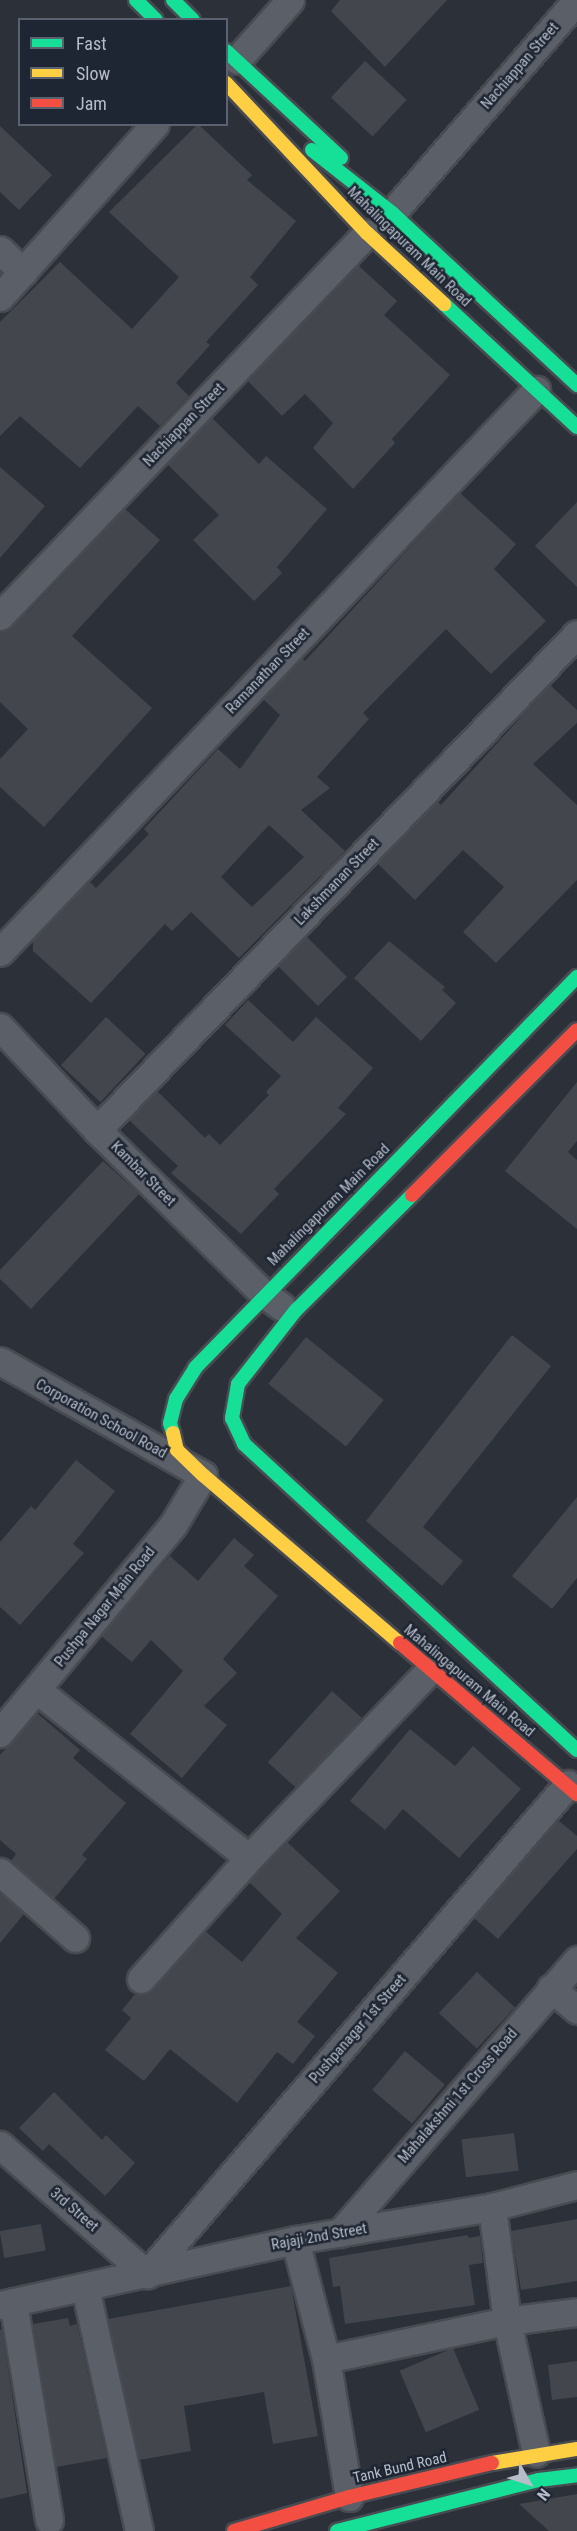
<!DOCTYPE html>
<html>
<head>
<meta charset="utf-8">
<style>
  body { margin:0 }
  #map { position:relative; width:577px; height:2531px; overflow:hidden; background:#2c3038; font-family:"Roboto Condensed",sans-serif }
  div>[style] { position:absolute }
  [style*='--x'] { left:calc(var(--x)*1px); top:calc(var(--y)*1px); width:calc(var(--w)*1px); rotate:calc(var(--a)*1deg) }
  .building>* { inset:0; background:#43464d; transform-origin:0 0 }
  .roads { filter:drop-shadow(2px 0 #484b51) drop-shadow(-2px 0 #484b51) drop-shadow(0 2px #484b51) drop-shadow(0 -2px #484b51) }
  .street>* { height:27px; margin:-13.5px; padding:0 13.5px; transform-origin:13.5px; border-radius:13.5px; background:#5b5f67 }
  .fast>* { height:14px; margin:-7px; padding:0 7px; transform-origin:7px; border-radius:7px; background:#16e098 }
  .slow>* { height:14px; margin:-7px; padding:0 7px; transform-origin:7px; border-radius:7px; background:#ffcf43 }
  .jam>* { height:14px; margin:-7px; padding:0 7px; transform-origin:7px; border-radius:7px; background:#f24e42 }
  span { translate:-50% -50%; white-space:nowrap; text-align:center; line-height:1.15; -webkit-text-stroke:5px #1f2633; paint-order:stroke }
  .street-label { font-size:15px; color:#b6bdc9 }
  .legend { position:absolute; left:18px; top:18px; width:210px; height:108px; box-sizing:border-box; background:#1f2633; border:2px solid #5b626f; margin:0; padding:8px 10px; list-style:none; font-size:18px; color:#b6bdc9 }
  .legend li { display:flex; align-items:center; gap:12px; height:30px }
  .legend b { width:30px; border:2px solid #5b626f }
  .north { position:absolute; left:499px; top:2453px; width:60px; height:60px; -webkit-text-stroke:4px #1f2633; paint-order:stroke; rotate:129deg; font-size:16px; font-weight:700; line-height:24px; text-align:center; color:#b6bdc9 }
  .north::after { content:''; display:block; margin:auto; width:21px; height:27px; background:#b6bdc9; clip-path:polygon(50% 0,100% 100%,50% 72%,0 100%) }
</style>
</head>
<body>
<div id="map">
  <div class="building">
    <i style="clip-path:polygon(340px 0,447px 0,385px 67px,331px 11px)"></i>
    <i style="left:365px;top:61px;width:57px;height:50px;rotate:43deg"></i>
    <i style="clip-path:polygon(198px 124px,252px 175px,247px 180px,296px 221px,250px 277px,258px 285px,206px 342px,210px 345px,176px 383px,189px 396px,160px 426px,138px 406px,80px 468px,20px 416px,0 436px,0 322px,60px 262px,132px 329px,179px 277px,109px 212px)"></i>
    <i style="clip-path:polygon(0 126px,52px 175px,19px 210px,0 192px)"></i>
    <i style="clip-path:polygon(358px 265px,397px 301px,384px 315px,450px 375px,392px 439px,395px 443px,353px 489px,313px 448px,333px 423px,305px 394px,282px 416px,248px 381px)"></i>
    <i style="clip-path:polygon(212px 418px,259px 464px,266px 456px,327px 509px,277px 567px,282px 573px,254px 601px,193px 540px,219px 515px,167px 464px)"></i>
    <i style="clip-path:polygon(0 467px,45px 506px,0 558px)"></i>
    <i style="clip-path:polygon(evenodd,460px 493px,516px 544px,494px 569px,546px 621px,491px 674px,446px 629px,363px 713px,369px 719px,317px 777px,330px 788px,301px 810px,345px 851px,239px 958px,191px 912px,172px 931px,165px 924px,91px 1003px,33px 951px,33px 940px,89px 881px,96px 888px,149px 834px,144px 829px,218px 749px,240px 769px,280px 715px,263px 699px,302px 658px,305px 661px,460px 493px,269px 825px,304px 857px,252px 907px,221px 877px,269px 825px)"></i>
    <i style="clip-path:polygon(577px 502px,577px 587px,535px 546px)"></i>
    <i style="clip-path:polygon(125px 509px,160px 540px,72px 636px,152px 708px,44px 827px,0 787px,0 759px,28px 729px,0 702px,0 631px,28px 612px)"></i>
    <i style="clip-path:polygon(550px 685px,577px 710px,577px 723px,533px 764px,577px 805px,577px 880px,496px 963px,463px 932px,504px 887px,463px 850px,415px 900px,377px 863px,437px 801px,441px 805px)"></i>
    <i style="left:306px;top:936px;width:58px;height:41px;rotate:45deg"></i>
    <i style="clip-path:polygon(389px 941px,445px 987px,442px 990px,456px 1003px,421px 1041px,354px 978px)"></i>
    <i style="clip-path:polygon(248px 1000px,293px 1042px,316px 1017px,373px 1068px,338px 1108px,346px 1114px,274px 1189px,279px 1194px,241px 1234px,171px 1173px,178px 1166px,129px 1120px,157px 1091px,205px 1138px,209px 1134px,220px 1145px,269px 1095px,266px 1092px,281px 1076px,225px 1025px)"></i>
    <i style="left:106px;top:1017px;width:54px;height:66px;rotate:43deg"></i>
    <i style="clip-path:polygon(577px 1082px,577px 1141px,568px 1152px,577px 1160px,577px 1229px,505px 1171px)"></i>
    <i style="clip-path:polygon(103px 1161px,139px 1194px,31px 1309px,0 1279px,0 1270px)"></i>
    <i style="clip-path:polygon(512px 1335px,551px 1366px,423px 1527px,463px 1561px,442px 1586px,366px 1521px)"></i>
    <i style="left:306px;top:1337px;width:100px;height:60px;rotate:39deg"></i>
    <i style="clip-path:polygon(76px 1460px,115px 1491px,73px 1544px,84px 1553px,20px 1625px,0 1607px,0 1542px,31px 1506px,35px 1510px)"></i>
    <i style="clip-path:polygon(577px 1497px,577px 1578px,552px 1609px,512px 1576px)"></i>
    <i style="clip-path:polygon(234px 1538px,254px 1555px,244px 1566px,278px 1596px,223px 1659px,237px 1673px,204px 1706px,227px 1725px,182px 1778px,130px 1734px,183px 1671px,151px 1640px,132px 1662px,101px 1636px,170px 1556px,198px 1581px)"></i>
    <i style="left:332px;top:1691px;width:40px;height:96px;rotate:42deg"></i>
    <i style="clip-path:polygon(37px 1713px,80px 1750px,73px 1758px,126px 1803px,82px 1855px,87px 1859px,54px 1899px,11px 1861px,16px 1854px,0 1840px,0 1755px)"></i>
    <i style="clip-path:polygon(410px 1729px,455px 1766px,473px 1746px,521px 1789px,459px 1858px,403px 1809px,385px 1830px,350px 1801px)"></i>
    <i style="clip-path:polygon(558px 1820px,577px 1836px,577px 1849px,498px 1939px,474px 1918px)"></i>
    <i style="clip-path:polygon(287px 1842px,340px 1891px,296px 1938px,338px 1973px,297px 2022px,315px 2036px,293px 2064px,277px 2052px,237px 2103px,170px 2049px,144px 2081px,105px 2050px,131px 2018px,122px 2010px,136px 1993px,153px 1989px,205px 1931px,242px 1962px,282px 1914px,249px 1882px)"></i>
    <i style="clip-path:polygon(0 1893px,24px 1914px,0 1943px)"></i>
    <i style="left:477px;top:1972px;width:52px;height:56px;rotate:43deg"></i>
    <i style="left:405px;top:2051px;width:52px;height:51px;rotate:40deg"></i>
    <i style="clip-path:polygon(54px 2092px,102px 2140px,106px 2135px,135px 2163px,105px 2196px,49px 2144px,43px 2151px,19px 2128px)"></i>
    <i style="left:514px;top:2133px;width:38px;height:53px;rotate:83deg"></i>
    <i style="clip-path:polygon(577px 2219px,577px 2281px,521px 2290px,511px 2231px)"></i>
    <i style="left:41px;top:2224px;width:27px;height:42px;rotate:80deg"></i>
    <i style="clip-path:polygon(468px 2235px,468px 2238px,480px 2236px,483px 2263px,469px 2265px,475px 2305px,345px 2324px,340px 2286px,333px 2287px,329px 2258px)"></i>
    <i style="clip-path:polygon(291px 2286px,318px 2436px,273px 2444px,264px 2392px,184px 2406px,191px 2451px,139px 2460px,108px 2319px)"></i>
    <i style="clip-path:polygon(68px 2318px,70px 2326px,77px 2324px,107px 2458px,56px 2467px,33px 2324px)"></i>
    <i style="clip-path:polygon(2px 2329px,27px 2493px,0 2499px,0 2330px)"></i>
    <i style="left:453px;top:2348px;width:67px;height:58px;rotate:67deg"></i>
    <i style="clip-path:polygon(577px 2361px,577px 2397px,552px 2400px,548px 2365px)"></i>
    <i style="clip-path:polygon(577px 2494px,577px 2531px,549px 2531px,519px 2504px)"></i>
  </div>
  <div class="roads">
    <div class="street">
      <i style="--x:237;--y:60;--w:80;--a:-48.5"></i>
      <i style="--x:392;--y:213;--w:282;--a:-49"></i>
      <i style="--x:0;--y:250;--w:32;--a:44"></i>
      <i style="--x:0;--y:297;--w:232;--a:-48.1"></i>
      <i style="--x:0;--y:616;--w:530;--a:-46.22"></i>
      <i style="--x:0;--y:952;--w:777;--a:-46.36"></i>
      <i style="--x:0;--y:1027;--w:141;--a:46.7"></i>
      <i style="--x:97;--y:1130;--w:234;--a:44.5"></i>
      <i style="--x:264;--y:1294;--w:22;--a:36"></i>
      <i style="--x:97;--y:1130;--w:690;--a:-45.94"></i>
      <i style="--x:0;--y:1361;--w:233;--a:29.3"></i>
      <i style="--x:203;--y:1475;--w:58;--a:121"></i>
      <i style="--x:173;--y:1525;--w:271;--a:129.8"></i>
      <i style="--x:37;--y:1690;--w:270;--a:38.4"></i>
      <i style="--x:0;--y:1872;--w:100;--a:41.3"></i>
      <i style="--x:141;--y:1979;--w:162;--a:-48.2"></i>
      <i style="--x:249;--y:1858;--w:260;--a:-46.1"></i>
      <i style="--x:551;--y:1988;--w:34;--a:40"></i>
      <i style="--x:0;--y:2145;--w:196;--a:41.3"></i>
      <i style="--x:492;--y:2207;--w:115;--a:82.5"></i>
      <i style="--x:507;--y:2321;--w:135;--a:77.6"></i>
      <i style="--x:340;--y:2233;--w:362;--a:-49"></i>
      <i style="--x:295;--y:2240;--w:123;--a:75.4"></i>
      <i style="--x:326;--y:2359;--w:140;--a:80.5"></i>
      <i style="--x:147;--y:2274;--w:646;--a:-49.33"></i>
      <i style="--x:85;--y:2287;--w:250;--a:77.5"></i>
      <i style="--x:13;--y:2302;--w:221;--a:80.6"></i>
      <i style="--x:0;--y:2305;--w:302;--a:-12.4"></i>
      <i style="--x:295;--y:2240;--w:200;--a:-9.5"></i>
      <i style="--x:492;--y:2207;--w:88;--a:-14.5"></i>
      <i style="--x:326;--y:2359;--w:185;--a:-11.9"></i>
      <i style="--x:507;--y:2321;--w:71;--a:-7.3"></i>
    </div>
    <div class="fast">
      <i style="--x:136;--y:0;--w:28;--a:45"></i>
      <i style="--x:173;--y:0;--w:28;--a:45"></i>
      <i style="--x:226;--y:51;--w:157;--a:42.9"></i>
      <i style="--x:312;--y:150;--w:102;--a:38.2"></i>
      <i style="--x:392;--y:213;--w:253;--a:42.9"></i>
      <i style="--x:444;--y:304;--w:181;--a:42.8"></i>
      <i style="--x:412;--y:1195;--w:163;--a:135.2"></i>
      <i style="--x:296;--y:1310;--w:94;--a:128.1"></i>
      <i style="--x:238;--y:1384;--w:35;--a:100"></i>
      <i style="--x:232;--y:1418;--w:29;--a:65"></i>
      <i style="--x:244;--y:1444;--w:452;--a:42.6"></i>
      <i style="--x:173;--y:1433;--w:10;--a:-107"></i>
      <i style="--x:170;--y:1423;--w:25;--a:-76"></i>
      <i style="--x:176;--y:1399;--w:36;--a:-58"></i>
      <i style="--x:195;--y:1368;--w:547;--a:-45.67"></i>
      <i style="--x:337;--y:2531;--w:208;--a:-14.2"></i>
      <i style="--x:539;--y:2480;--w:38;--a:-7"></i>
    </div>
    <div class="slow">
      <i style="--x:226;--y:83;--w:206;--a:46.8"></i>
      <i style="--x:367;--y:233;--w:105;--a:42.7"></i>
      <i style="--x:173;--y:1433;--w:17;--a:77"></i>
      <i style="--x:177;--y:1450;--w:36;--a:44"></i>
      <i style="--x:203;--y:1475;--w:259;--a:40.5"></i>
      <i style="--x:492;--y:2463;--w:86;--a:-9.4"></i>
    </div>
    <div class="jam">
      <i style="--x:412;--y:1195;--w:233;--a:-45"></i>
      <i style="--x:400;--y:1643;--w:233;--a:40.5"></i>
      <i style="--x:234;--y:2531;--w:120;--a:-16.5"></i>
      <i style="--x:349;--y:2497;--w:147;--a:-13.4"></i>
    </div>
  </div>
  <div class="street-label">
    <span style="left:520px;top:66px;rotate:-49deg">Nachiappan Street</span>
    <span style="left:409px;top:247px;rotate:44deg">Mahalingapuram Main Road</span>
    <span style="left:184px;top:425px;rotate:-46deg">Nachiappan Street</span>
    <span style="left:268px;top:671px;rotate:-46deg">Ramanathan Street</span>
    <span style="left:337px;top:882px;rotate:-46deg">Lakshmanan Street</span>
    <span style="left:143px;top:1174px;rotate:45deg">Kambar Street</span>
    <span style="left:329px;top:1205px;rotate:-45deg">Mahalingapuram Main Road</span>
    <span style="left:101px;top:1419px;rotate:29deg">Corporation School Road</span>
    <span style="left:105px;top:1607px;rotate:-51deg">Pushpa Nagar Main Road</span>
    <span style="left:469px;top:1681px;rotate:40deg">Mahalingapuram Main Road</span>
    <span style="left:358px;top:2029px;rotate:-49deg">Pushpanagar 1st Street</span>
    <span style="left:458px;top:2096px;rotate:-49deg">Mahalakshmi 1st Cross Road</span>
    <span style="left:74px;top:2210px;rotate:41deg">3rd Street</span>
    <span style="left:319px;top:2237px;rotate:-10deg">Rajaji 2nd Street</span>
    <span style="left:400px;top:2468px;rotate:-13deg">Tank Bund Road</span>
  </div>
  <ul class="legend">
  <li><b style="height:8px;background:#16e098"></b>Fast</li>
  <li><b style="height:8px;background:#ffcf43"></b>Slow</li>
  <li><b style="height:8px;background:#f24e42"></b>Jam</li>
  </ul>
  <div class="north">N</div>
</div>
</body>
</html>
